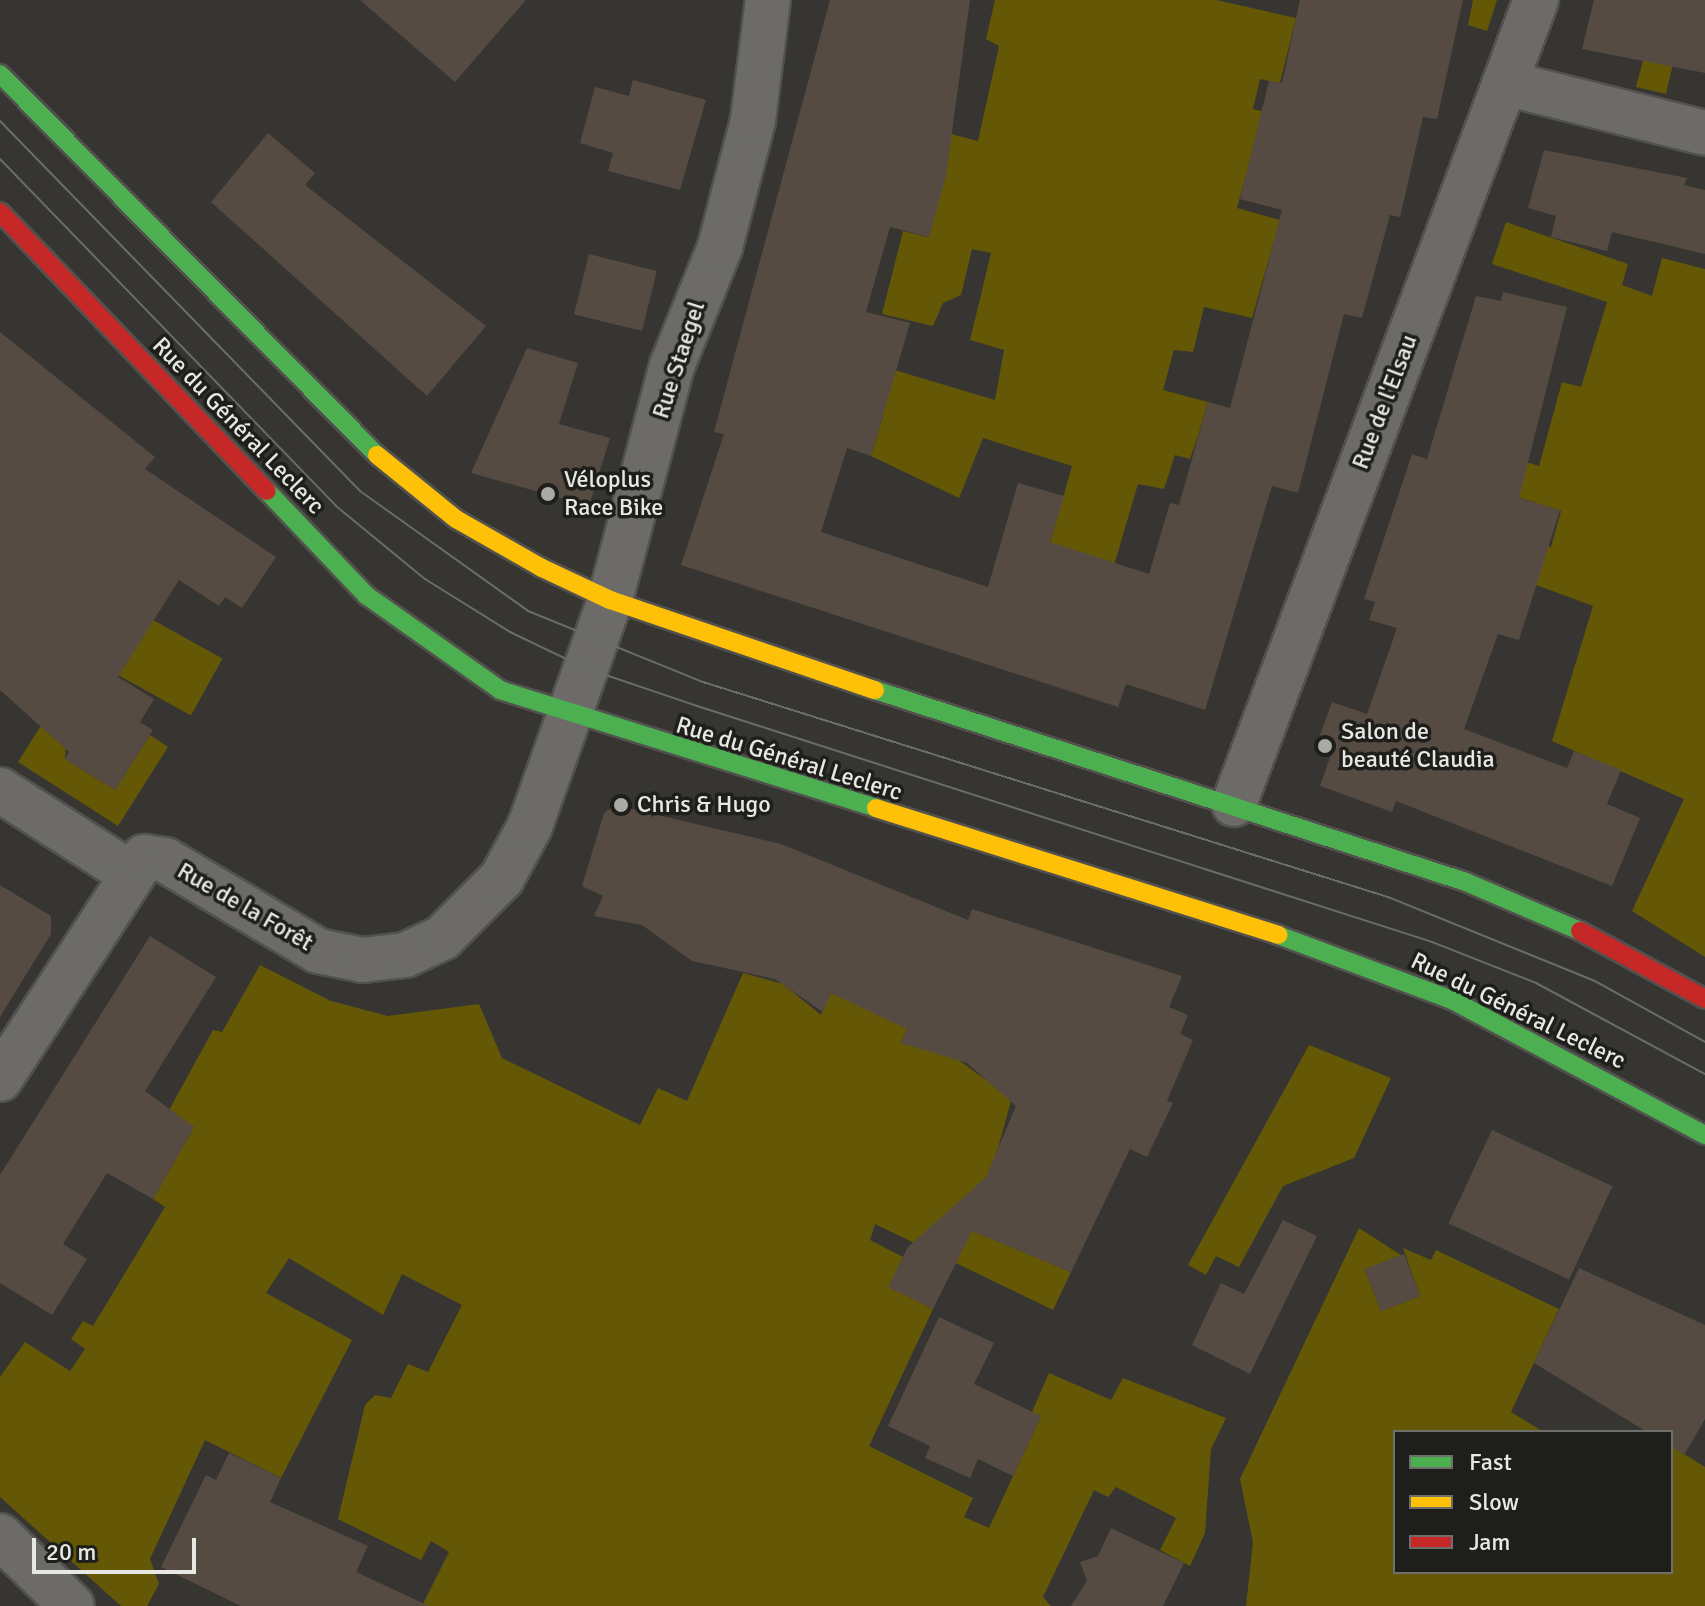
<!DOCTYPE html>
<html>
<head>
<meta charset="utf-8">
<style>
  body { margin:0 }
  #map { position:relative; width:1705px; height:1606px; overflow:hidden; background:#363531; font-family:Signika,sans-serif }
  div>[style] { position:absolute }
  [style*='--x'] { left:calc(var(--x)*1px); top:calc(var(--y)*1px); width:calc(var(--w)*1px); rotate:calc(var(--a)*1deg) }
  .green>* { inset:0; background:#645807; transform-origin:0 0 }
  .building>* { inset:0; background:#564b42; transform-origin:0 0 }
  .roads { filter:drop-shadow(2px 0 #52514e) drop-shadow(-2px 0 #52514e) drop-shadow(0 2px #52514e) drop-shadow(0 -2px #52514e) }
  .street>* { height:44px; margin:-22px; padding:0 22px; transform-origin:22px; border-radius:22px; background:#6c6b69 }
  .fast>* { height:18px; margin:-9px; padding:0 9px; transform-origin:9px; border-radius:9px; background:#4caf50 }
  .slow>* { height:18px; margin:-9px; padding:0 9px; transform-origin:9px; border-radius:9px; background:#ffc107 }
  .jam>* { height:18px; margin:-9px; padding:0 9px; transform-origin:9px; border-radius:9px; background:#c62828 }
  .tram>* { height:2px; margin:-1px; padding:0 1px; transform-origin:1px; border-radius:1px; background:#6b6b68 }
  .dots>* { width:22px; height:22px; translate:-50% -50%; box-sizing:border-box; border:4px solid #1e1e1b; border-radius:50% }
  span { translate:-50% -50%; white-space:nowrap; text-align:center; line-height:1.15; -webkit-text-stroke:7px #1e1e1b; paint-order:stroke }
  .street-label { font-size:24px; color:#e7e7e3 }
  .poi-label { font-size:24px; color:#e7e7e3 }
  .left { translate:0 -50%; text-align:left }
  .legend { position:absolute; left:1393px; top:1430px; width:280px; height:144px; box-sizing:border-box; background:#1e1e1b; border:2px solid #6e6e6b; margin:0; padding:10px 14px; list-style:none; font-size:24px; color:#e7e7e3 }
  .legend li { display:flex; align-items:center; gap:16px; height:40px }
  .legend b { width:40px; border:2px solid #6e6e6b }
  .scale { position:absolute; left:32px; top:1538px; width:164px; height:36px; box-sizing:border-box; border:4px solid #e7e7e3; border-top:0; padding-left:10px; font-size:24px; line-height:28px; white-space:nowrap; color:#e7e7e3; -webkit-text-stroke:6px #1e1e1b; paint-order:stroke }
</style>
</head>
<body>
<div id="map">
  <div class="green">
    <i style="clip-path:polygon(995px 0,1216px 0,1296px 18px,1280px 83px,1260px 79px,1253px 109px,1300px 121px,1285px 185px,1246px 175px,1237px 208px,1280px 220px,1252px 318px,1204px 307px,1193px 352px,1174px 350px,1163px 390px,1208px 402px,1198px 436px,1190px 459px,1175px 455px,1164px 489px,1138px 484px,1100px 613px,1050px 543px,1072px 466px,983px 438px,959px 498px,871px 456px,883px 416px,858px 408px,851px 357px,995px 400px,1004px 350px,970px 340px,991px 253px,972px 249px,961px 295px,943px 303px,933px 326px,882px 314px,903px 231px,928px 237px,951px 134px,978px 141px,999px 46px,986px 39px)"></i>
    <i style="clip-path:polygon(1473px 0,1497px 0,1487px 31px,1468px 25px)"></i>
    <i style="clip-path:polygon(1659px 0,1688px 0,1666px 94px,1636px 87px)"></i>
    <i style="clip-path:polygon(1506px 222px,1628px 264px,1622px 285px,1652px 296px,1662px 258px,1705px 269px,1705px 957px,1632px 911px,1684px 799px,1552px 741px,1593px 606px,1536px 585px,1521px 538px,1551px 547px,1561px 511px,1496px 490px,1506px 456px,1539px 466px,1562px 382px,1581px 387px,1607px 302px,1492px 264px)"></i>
    <i style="left:142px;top:614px;width:92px;height:65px;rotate:29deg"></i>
    <i style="clip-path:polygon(71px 678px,65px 759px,115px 790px,150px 735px,168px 747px,118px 826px,18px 762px)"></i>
    <i style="clip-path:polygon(260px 965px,331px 1001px,388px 1016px,479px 1004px,502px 1058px,640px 1125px,658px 1088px,687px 1101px,743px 973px,783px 984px,821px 1015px,831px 993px,910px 1022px,901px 1043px,956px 1058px,994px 1086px,1014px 1090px,975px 1232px,1071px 1272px,1053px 1310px,875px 1224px,870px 1240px,903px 1257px,889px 1287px,933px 1309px,869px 1446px,973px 1498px,964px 1517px,989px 1528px,1041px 1416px,1032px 1412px,1049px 1373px,1111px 1400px,1123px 1378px,1226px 1418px,1211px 1449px,1205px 1533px,1190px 1566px,1160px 1550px,1176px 1518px,1116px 1487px,1108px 1497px,1094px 1490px,1043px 1597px,1051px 1606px,422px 1606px,449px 1552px,431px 1541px,421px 1560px,338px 1519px,365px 1405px,375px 1395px,391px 1398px,408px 1364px,428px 1372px,462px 1305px,402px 1274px,383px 1315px,289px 1258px,266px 1293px,352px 1340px,281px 1478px,205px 1440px,150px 1559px,159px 1584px,147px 1606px,121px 1606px,0 1497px,0 1377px,25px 1342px,70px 1371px,85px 1349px,71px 1339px,83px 1321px,93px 1326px,165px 1207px,153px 1199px,194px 1127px,168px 1112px,213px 1030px,222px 1032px)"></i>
    <i style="clip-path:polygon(1309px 1045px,1391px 1078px,1354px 1158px,1283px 1186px,1239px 1267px,1216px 1256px,1206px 1275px,1188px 1265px)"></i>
    <i style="clip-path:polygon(1359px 1228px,1401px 1255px,1365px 1270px,1381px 1311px,1420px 1296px,1403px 1248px,1431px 1260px,1436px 1250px,1559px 1309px,1511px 1412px,1544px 1432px,1395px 1432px,1395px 1572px,1671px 1572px,1671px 1446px,1705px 1467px,1705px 1606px,1246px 1606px,1253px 1542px,1240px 1479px)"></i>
  </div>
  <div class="building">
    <i style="clip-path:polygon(360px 0,526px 0,455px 82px)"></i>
    <i style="clip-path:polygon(830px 0,970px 0,946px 176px,929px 237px,890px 227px,866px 312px,910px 323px,871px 456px,847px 448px,821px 532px,988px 587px,1018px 483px,1064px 496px,1050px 542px,1149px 574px,1170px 503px,1179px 505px,1208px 402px,1230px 408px,1282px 210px,1240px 199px,1269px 81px,1282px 83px,1300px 0,1463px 0,1437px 119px,1423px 117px,1400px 217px,1390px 215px,1362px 318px,1344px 314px,1298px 493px,1272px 486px,1205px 710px,1126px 684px,1118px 707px,681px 565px,724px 434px,714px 432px)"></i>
    <i style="clip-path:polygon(1594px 0,1705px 0,1705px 73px,1582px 49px)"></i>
    <i style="clip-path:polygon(633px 80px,706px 100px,680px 190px,608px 171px,613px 153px,580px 143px,595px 87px,629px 96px)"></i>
    <i style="clip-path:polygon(268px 133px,315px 173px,305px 185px,486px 326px,427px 396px,211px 202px)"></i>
    <i style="clip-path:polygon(1544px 150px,1687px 178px,1684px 185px,1705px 190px,1705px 254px,1612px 232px,1607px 251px,1551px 237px,1556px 216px,1528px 208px)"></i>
    <i style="left:589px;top:254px;width:70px;height:62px;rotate:14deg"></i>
    <i style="clip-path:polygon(1503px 292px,1567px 307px,1519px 498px,1560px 510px,1519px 640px,1498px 634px,1464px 729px,1567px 768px,1574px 751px,1621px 770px,1607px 804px,1640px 818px,1612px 886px,1396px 801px,1392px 812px,1320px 786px,1333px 749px,1317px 743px,1332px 702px,1367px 714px,1397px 628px,1369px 620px,1375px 602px,1364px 599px,1412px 454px,1427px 459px,1476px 296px,1501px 301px)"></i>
    <i style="clip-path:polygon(0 332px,155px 457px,145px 469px,276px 557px,242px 608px,225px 597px,219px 606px,179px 580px,118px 677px,154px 699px,140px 722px,153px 730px,115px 790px,65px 759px,69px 752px,0 690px)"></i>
    <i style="clip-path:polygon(527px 348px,578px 363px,559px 424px,610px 438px,589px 506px,471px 473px)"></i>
    <i style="clip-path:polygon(615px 805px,781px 844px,968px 920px,972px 909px,1182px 976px,1169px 1007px,1188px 1015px,1180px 1034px,1193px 1040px,1167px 1101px,1173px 1103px,1147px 1157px,1130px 1149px,1071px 1272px,972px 1231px,933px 1309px,888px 1287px,908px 1247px,986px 1177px,1016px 1106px,967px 1063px,901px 1043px,907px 1029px,831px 993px,823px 1012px,775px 979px,692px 961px,642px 925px,594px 916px,603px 896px,582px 886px,604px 813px)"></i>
    <i style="clip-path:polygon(0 885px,51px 916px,51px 934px,0 1017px)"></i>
    <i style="clip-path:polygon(150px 936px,216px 977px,145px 1091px,194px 1127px,153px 1199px,107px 1173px,63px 1244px,87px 1259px,52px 1315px,0 1283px,0 1175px)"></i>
    <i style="left:1492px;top:1130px;width:133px;height:103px;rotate:25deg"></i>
    <i style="clip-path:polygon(1283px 1220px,1317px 1236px,1250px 1374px,1192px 1345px,1221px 1283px,1244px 1294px)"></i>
    <i style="left:1404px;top:1254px;width:45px;height:42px;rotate:69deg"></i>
    <i style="clip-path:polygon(1579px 1268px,1705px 1325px,1705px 1419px,1684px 1455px,1671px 1446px,1671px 1432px,1647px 1432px,1534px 1363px)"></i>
    <i style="clip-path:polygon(939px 1317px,994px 1343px,974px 1384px,1041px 1416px,1013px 1476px,978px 1459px,970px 1478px,925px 1458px,930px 1446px,888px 1426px)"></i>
    <i style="clip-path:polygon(229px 1453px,281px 1478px,270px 1502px,368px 1546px,356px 1572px,429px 1606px,241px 1606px,161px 1567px,206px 1475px,216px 1480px)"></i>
    <i style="clip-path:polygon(1111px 1528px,1184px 1563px,1163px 1606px,1071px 1606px,1087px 1581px,1080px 1562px,1098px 1556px)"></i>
  </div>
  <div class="roads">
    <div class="street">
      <i style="--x:1505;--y:83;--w:206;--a:14"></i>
      <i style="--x:0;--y:790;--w:152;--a:32.6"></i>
      <i style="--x:1234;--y:804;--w:859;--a:-69.41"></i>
      <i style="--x:0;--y:1079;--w:265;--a:-57"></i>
      <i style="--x:144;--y:857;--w:21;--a:8"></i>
      <i style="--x:165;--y:860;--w:178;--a:30.7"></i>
      <i style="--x:318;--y:951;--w:46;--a:11.3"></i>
      <i style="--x:363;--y:960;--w:42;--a:-6.8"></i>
      <i style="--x:405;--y:955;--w:41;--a:-24.7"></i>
      <i style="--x:442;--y:938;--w:85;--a:-45"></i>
      <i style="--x:502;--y:878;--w:59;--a:-61.7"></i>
      <i style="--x:530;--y:826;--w:240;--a:-70.5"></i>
      <i style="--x:610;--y:600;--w:242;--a:-75.2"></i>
      <i style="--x:672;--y:366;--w:128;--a:-68"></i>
      <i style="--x:720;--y:247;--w:131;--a:-75.4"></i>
      <i style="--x:753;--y:120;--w:121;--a:-82.9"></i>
      <i style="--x:0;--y:1536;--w:100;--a:44.2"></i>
    </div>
    <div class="fast">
      <i style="--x:0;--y:74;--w:536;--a:45.3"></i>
      <i style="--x:267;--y:491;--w:144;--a:46.4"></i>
      <i style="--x:366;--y:595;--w:164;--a:35.3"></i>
      <i style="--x:500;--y:690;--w:394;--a:17.4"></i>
      <i style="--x:875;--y:690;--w:621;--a:18"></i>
      <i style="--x:1466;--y:882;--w:124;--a:23.3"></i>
      <i style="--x:1278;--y:935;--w:186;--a:20.5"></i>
      <i style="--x:1452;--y:1000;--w:287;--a:28.1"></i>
    </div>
    <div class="slow">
      <i style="--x:377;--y:455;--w:102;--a:39"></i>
      <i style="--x:456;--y:519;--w:99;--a:29.7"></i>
      <i style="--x:542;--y:568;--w:75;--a:25.2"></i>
      <i style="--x:610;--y:600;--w:280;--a:18.8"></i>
      <i style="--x:876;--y:808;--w:422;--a:17.5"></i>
    </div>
    <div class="jam">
      <i style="--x:0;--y:212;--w:386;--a:46.3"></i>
      <i style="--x:1580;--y:931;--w:142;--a:28.5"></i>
    </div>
  </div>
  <div class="tram">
    <i style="--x:0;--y:121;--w:516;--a:45.78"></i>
    <i style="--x:360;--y:491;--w:206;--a:35.5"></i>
    <i style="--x:528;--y:611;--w:189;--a:22.1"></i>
    <i style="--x:703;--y:682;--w:718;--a:17.43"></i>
    <i style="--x:1388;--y:897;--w:223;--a:22.1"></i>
    <i style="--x:1595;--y:981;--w:126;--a:29"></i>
    <i style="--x:0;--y:159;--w:483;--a:45.9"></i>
    <i style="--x:336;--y:506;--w:115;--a:39.4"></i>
    <i style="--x:425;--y:579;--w:100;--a:31.9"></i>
    <i style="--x:510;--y:632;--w:83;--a:25.6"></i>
    <i style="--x:585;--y:668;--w:115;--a:18.7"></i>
    <i style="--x:694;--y:705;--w:775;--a:17.8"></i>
    <i style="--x:1432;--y:942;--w:112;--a:21.5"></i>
    <i style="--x:1536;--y:983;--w:192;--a:28.3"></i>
  </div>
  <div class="dots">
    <i style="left:548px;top:494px;background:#a9a9a5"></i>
    <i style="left:1325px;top:746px;background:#a9a9a5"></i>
    <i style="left:621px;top:805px;background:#a9a9a5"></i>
  </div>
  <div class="street-label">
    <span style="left:679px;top:360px;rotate:-72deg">Rue Staegel</span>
    <span style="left:1385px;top:402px;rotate:-69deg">Rue de l'Elsau</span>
    <span style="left:238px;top:426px;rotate:46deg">Rue du Général Leclerc</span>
    <span style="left:789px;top:759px;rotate:17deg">Rue du Général Leclerc</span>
    <span style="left:245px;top:907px;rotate:30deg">Rue de la Forêt</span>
    <span style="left:1518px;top:1011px;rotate:26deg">Rue du Général Leclerc</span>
  </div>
  <div class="poi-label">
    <span class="left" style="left:564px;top:494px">Véloplus<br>Race Bike</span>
    <span class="left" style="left:1341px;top:746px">Salon de<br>beauté Claudia</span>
    <span class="left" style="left:637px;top:805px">Chris &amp; Hugo</span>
  </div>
  <ul class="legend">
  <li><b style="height:10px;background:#4caf50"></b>Fast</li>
  <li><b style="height:10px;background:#ffc107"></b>Slow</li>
  <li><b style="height:10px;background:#c62828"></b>Jam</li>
  </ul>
  <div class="scale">20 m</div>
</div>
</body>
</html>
